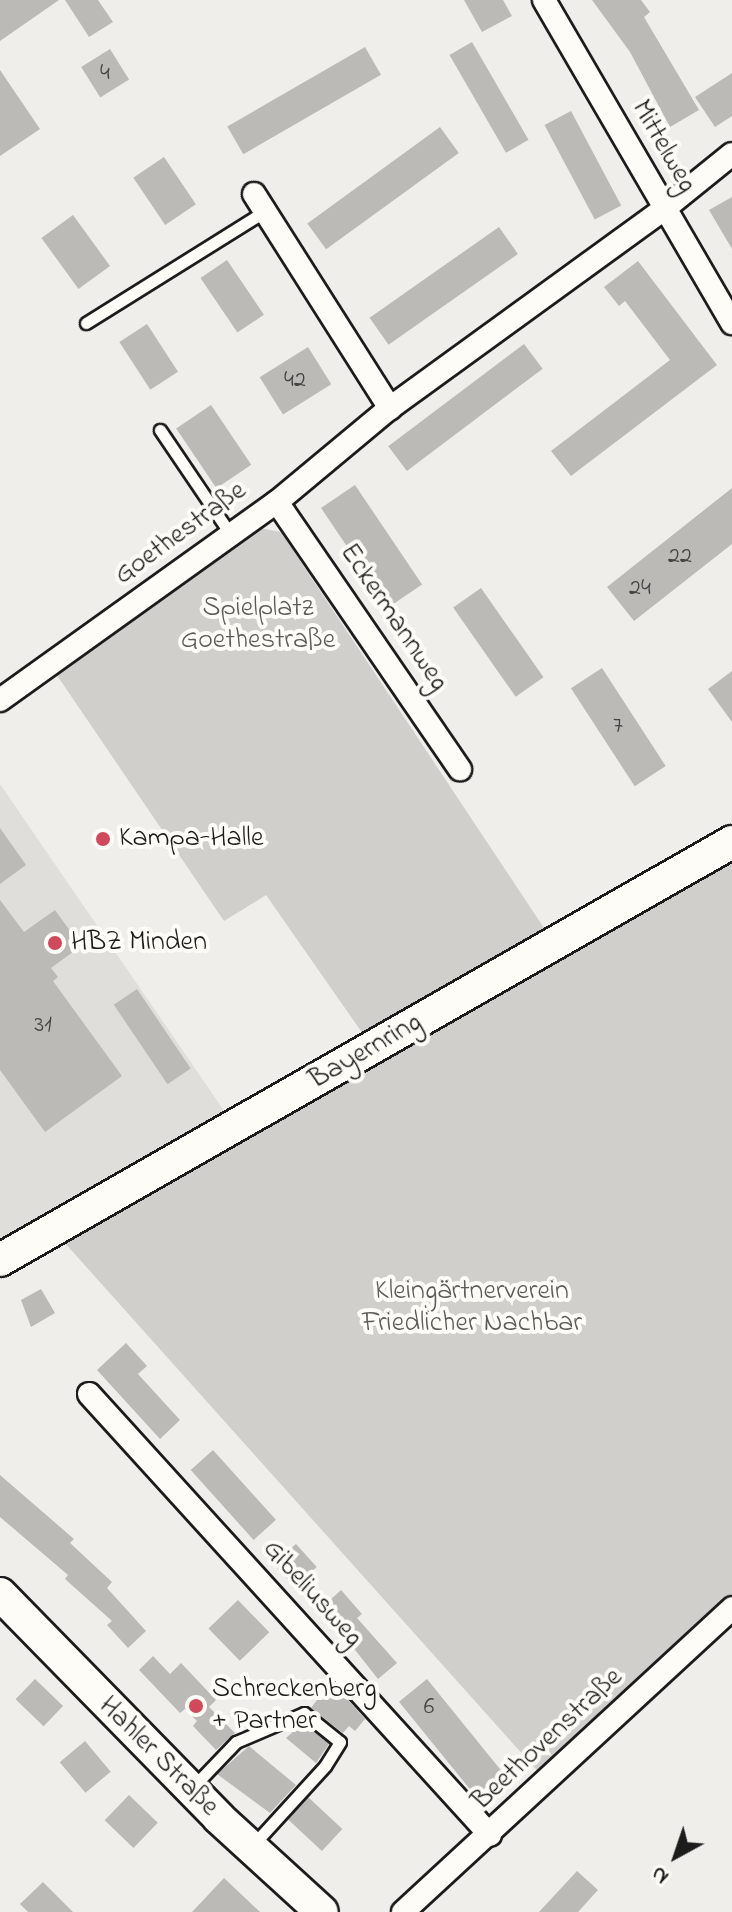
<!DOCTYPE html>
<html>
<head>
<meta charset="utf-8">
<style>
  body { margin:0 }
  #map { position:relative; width:732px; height:1912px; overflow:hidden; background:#f0eeea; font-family:"Indie Flower",sans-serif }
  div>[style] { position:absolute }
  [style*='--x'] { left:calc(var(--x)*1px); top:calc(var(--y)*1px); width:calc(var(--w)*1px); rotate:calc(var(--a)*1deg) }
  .built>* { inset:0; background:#e0deda }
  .green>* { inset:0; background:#d0cfcc }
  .building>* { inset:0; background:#bbbab6; transform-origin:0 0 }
  .roads { filter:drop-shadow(2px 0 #1c1c1c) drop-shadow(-2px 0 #1c1c1c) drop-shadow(0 2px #1c1c1c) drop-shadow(0 -2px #1c1c1c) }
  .lane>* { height:11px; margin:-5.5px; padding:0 5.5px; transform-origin:5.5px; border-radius:5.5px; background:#fdfcf7 }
  .street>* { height:22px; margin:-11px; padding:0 11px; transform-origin:11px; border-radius:11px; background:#fdfcf7 }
  .secondary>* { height:32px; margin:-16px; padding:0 16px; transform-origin:16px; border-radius:16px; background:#fdfcf7 }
  .dots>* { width:22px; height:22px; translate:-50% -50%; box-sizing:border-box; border:4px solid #fdfcf7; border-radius:50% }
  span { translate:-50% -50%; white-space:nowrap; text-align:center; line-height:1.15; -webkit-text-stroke:8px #fdfcf7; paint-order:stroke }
  .number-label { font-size:24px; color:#444442 }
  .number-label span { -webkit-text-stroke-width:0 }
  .street-label { font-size:28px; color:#1c1c1c }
  .park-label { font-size:28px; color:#5b5b5a }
  .poi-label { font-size:28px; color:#1c1c1c }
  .left { translate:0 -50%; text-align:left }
  .north { position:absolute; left:636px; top:1816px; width:80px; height:80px; -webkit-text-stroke:6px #fdfcf7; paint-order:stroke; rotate:220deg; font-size:22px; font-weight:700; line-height:32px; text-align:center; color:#1c1c1c }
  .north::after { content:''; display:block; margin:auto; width:28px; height:36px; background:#1c1c1c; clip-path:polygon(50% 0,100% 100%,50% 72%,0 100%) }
</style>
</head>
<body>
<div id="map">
  <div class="built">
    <i style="clip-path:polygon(0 784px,229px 1118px,0 1242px)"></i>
  </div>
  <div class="green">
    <i style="clip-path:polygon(259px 528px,281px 532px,546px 931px,363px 1034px,266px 895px,224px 921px,52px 668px)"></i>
    <i style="clip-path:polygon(732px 860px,732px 1597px,542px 1776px,64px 1242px)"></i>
  </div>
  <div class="building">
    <i style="clip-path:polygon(0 0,59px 0,0 41px)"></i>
    <i style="clip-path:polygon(65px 0,98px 0,113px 22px,89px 37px)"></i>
    <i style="clip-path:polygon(464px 0,503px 0,512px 16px,482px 32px)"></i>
    <i style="clip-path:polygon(592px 0,641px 0,650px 12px,644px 17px,699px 110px,670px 127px,630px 52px)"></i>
    <i style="left:472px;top:42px;width:113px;height:26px;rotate:60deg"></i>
    <i style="left:365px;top:47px;width:32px;height:159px;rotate:60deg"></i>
    <i style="left:110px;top:49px;width:36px;height:34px;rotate:58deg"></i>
    <i style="clip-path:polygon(0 70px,40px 129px,0 156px)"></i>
    <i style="clip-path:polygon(732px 73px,732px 116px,715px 127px,695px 97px)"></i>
    <i style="left:571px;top:111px;width:107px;height:30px;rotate:62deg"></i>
    <i style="left:440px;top:127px;width:32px;height:164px;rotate:54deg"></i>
    <i style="left:164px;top:157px;width:57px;height:37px;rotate:56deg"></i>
    <i style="clip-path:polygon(732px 197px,732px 249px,709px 210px)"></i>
    <i style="left:73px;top:215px;width:63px;height:39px;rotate:54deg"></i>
    <i style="left:499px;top:227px;width:33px;height:158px;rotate:55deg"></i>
    <i style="left:227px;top:260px;width:66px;height:32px;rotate:56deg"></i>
    <i style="clip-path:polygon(638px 261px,717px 365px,571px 476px,551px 451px,670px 360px,625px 301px,619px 306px,604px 287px)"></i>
    <i style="left:147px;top:324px;width:57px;height:33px;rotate:57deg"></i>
    <i style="left:524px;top:344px;width:31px;height:170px;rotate:53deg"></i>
    <i style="left:308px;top:347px;width:44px;height:57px;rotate:58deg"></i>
    <i style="left:211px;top:405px;width:72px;height:42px;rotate:56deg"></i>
    <i style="left:355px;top:485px;width:120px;height:41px;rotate:56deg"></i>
    <i style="clip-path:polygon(732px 488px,732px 544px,634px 621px,607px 587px)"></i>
    <i style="left:481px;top:588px;width:109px;height:34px;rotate:55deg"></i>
    <i style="left:602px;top:668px;width:117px;height:37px;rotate:57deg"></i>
    <i style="clip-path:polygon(732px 671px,732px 722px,708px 689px)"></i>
    <i style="clip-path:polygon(0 828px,26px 865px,0 884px)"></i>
    <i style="clip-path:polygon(0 900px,24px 932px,55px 910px,81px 946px,51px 968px,58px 977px,53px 981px,122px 1076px,45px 1132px,0 1070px)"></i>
    <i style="left:137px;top:989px;width:96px;height:28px;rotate:56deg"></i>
    <i style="clip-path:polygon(41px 1289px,55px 1313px,31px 1327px,21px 1300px)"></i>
    <i style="clip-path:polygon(126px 1343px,147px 1366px,138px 1374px,180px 1420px,160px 1439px,97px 1370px)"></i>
    <i style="left:213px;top:1450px;width:94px;height:30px;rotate:48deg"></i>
    <i style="clip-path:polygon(0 1475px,74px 1539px,70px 1543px,112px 1582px,107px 1588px,146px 1631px,128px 1648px,107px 1625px,112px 1621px,65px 1579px,68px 1575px,0 1517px)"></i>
    <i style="left:296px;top:1544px;width:31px;height:30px;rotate:48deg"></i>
    <i style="clip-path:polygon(341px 1590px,362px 1614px,357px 1618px,397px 1663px,378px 1679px,333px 1622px,329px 1625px,317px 1612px)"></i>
    <i style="left:238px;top:1600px;width:45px;height:41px;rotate:46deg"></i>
    <i style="clip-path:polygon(153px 1656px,170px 1674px,181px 1663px,216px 1700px,209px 1707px,235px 1733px,216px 1750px,193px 1726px,197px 1721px,185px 1709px,180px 1713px,139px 1670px)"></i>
    <i style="left:35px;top:1679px;width:39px;height:28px;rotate:44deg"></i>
    <i style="left:427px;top:1679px;width:121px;height:36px;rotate:51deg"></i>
    <i style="clip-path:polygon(331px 1681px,365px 1719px,355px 1731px,349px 1726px,343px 1733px,311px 1708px)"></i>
    <i style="clip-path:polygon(303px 1723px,329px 1744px,316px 1763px,286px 1738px)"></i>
    <i style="left:85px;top:1741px;width:40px;height:33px;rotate:50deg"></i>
    <i style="clip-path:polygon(249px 1746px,296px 1785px,270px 1813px,217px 1774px)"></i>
    <i style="left:129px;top:1795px;width:40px;height:35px;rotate:44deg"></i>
    <i style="left:308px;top:1797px;width:47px;height:30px;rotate:43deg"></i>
    <i style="clip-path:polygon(577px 1871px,598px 1890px,578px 1912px,539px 1912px)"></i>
    <i style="clip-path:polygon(224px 1878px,260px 1912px,192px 1912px)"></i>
    <i style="clip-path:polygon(43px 1882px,73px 1912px,28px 1912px,20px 1904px)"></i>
  </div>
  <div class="roads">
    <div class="lane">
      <i style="--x:86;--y:323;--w:211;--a:-32"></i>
      <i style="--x:160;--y:430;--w:127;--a:55.9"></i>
      <i style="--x:192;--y:1788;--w:64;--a:-46.3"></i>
      <i style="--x:236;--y:1742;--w:74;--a:-23.1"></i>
      <i style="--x:304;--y:1713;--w:46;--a:38.9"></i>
      <i style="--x:340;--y:1742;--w:28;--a:122"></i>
      <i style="--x:325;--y:1766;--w:110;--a:132.4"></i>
    </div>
    <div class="street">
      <i style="--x:544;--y:0;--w:374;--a:59.8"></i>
      <i style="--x:254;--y:194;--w:254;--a:57.6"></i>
      <i style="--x:277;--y:502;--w:324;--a:55.6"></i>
      <i style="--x:0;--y:700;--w:340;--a:-35.6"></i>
      <i style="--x:277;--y:502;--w:147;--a:-39.8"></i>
      <i style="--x:390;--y:408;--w:339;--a:-36"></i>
      <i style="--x:664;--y:209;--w:87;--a:-39"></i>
      <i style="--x:89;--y:1394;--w:596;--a:47.72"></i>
      <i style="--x:403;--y:1912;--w:448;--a:-42.7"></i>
    </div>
    <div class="secondary">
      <i style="--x:0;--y:1260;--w:843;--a:-29.73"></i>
      <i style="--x:0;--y:1594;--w:313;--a:45.6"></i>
      <i style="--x:219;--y:1818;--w:139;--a:42.4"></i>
    </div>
  </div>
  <div class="dots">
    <i style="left:103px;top:839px;background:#d1495b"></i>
    <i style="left:55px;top:943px;background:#d1495b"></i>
    <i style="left:196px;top:1706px;background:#d1495b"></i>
  </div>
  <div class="number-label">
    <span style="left:105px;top:74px">4</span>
    <span style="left:295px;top:381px">42</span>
    <span style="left:680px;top:557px">22</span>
    <span style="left:640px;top:589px">24</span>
    <span style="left:618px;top:727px">7</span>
    <span style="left:43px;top:1026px">31</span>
    <span style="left:429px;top:1708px">6</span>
  </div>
  <div class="street-label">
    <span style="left:663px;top:147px;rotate:60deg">Mittelweg</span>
    <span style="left:181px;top:534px;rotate:-36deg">Goethestraße</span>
    <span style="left:393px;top:618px;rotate:56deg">Eckermannweg</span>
    <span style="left:366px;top:1052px;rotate:-30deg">Bayernring</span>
    <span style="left:312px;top:1594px;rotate:48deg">Gibeliusweg</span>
    <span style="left:548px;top:1740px;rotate:-43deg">Beethovenstraße</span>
    <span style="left:158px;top:1757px;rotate:45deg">Hahler Straße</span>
  </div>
  <div class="park-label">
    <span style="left:258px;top:625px">Spielplatz<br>Goethestraße</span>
    <span style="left:472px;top:1308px">Kleingärtnerverein<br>Friedlicher Nachbar</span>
  </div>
  <div class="poi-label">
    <span class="left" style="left:119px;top:839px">Kampa-Halle</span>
    <span class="left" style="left:71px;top:943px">HBZ Minden</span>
    <span class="left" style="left:212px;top:1706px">Schreckenberg<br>+ Partner</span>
  </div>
  <div class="north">N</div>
</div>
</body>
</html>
